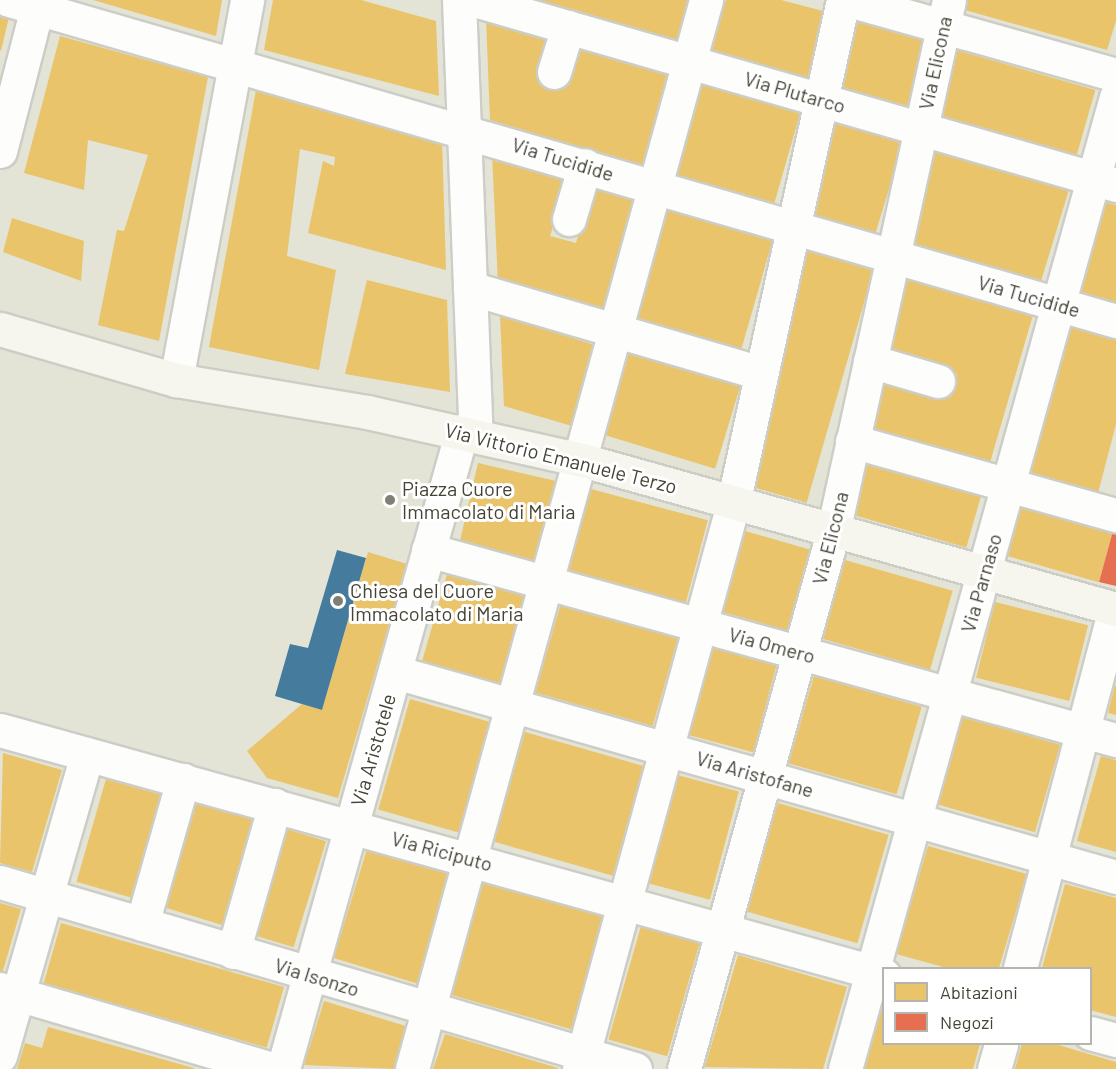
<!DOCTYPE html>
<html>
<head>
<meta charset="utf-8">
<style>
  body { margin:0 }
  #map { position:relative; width:1116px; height:1069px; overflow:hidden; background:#efefe9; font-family:Barlow,sans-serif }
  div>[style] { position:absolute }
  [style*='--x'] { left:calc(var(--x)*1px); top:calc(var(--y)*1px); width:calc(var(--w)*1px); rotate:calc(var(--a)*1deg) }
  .residential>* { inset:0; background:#e3e3d6 }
  .homes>* { inset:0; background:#e9c46a; transform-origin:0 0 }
  .shops>* { inset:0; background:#e76f51 }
  .public>* { inset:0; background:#457b9d }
  .roads { filter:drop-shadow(2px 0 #cdcdc7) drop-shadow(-2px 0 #cdcdc7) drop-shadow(0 2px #cdcdc7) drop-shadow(0 -2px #cdcdc7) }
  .street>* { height:33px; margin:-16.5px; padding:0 16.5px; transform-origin:16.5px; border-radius:16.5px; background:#fdfdfc }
  .secondary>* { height:33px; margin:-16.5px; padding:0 16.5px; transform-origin:16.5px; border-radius:16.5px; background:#f6f6ee }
  .dots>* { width:16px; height:16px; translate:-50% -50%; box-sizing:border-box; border:3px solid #fff; border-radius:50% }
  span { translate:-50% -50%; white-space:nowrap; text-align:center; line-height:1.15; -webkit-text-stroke:6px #fff; paint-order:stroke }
  .street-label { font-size:20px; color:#454335 }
  .poi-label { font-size:20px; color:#454335 }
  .left { translate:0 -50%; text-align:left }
  .legend { position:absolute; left:882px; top:967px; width:210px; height:78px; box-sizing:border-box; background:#fff; border:2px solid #b5b4ae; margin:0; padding:8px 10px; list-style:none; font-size:18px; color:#454335 }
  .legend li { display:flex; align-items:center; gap:12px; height:30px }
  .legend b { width:30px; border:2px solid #b5b4ae }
</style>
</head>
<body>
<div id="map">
  <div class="residential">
    <i style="clip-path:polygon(evenodd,0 0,1116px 0,1116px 1069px,0 1069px,0 0,884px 968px,1090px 968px,1090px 1044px,884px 1044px,884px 968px)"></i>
  </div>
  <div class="homes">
    <i style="clip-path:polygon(93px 0,222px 0,216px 36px)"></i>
    <i style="clip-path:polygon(273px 0,361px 0,436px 21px,439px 96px,264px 50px)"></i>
    <i style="clip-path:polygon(532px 0,688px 0,676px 42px)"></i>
    <i style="clip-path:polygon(726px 0,781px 0,823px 11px,808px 79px,711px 53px)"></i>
    <i style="clip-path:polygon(967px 0,1116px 0,1116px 21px,1107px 50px,965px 10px)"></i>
    <i style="clip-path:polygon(0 15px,9px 17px,1px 51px,0 50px)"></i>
    <i style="clip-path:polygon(486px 18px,553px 38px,539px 81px,558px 88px,572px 44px,670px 72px,642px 166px,490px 120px)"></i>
    <i style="left:855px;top:20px;width:76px;height:70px;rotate:16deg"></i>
    <i style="clip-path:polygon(60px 36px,208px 77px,159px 341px,98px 325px,117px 230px,124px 231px,148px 155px,88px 140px,84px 190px,24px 173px)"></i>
    <i style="left:956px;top:50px;width:145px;height:69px;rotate:16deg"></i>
    <i style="left:703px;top:82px;width:102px;height:98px;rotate:16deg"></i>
    <i style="clip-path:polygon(256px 90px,442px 139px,446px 270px,308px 233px,323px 161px,334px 166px,335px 157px,300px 149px,287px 256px,336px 270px,319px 370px,209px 347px)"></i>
    <i style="left:833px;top:119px;width:74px;height:99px;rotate:17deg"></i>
    <i style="left:935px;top:149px;width:140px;height:98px;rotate:17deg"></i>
    <i style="clip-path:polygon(492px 153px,569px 176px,550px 236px,576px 243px,593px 184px,635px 197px,602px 315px,498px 285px)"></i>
    <i style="clip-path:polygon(1105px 202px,1116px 205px,1116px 306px,1080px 295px)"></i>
    <i style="left:669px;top:206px;width:109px;height:121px;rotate:16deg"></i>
    <i style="clip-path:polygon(12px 218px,84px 241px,81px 281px,3px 252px)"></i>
    <i style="left:804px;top:247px;width:73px;height:245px;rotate:16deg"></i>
    <i style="clip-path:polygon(905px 276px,1033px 315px,989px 466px,870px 431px,882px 378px,950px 397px,957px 374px,889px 350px)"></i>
    <i style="clip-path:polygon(367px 280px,447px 300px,450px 392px,345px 374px)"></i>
    <i style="clip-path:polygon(500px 315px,594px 345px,572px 426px,504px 406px)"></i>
    <i style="clip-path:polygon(1071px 327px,1116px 339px,1116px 424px,1097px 497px,1028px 478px)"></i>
    <i style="left:628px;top:350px;width:118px;height:88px;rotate:17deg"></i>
    <i style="left:865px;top:458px;width:122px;height:58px;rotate:16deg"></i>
    <i style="left:478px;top:463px;width:81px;height:83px;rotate:13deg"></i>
    <i style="left:591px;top:489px;width:121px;height:87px;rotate:15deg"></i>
    <i style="left:1022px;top:505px;width:95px;height:53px;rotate:16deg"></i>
    <i style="left:745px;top:531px;width:68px;height:84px;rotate:16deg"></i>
    <i style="clip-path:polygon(368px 552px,407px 564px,338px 798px,267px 778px,247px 751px,302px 704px,322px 710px)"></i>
    <i style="left:845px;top:560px;width:112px;height:82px;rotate:16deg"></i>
    <i style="left:448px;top:571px;width:81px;height:94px;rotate:16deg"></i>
    <i style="left:995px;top:602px;width:96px;height:78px;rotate:14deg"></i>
    <i style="left:561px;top:603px;width:122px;height:93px;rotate:16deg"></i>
    <i style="left:712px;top:647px;width:67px;height:91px;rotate:15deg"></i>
    <i style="left:814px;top:676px;width:112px;height:91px;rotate:16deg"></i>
    <i style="clip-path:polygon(1115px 685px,1116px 686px,1116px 715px,1108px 713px)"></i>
    <i style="left:410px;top:699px;width:85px;height:115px;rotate:16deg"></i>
    <i style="left:963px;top:717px;width:101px;height:91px;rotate:16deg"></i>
    <i style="left:525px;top:732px;width:124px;height:114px;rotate:16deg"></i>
    <i style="clip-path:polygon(3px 753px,62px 770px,32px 872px,0 863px)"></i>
    <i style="clip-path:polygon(1101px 756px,1116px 760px,1116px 852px,1077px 841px)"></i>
    <i style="left:677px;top:775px;width:64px;height:112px;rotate:15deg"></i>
    <i style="left:106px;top:779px;width:62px;height:107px;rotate:16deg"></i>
    <i style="left:193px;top:801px;width:65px;height:110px;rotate:17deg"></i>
    <i style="left:778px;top:803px;width:115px;height:113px;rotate:16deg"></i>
    <i style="left:283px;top:828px;width:45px;height:111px;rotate:17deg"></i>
    <i style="clip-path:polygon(928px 846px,1027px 874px,999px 968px,947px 968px,896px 954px)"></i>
    <i style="left:367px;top:849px;width:88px;height:114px;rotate:17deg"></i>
    <i style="left:482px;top:882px;width:128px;height:117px;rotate:16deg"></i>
    <i style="clip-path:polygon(1065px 884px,1116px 898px,1116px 1017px,1090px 1010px,1090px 968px,1042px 968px)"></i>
    <i style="clip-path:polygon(0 903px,21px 909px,2px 974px,0 973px)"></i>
    <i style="left:61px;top:923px;width:232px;height:63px;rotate:16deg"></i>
    <i style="left:641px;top:926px;width:61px;height:118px;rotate:16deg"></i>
    <i style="clip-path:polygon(738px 955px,847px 987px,823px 1069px,705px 1067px)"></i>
    <i style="clip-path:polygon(324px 1001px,409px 1027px,396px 1069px,304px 1065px)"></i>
    <i style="clip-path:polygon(883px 1003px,884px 1044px,980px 1044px,973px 1069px,864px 1069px)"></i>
    <i style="clip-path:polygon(48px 1027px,194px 1068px,194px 1069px,17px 1069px,25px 1043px,42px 1048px)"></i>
    <i style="clip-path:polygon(445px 1034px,558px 1068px,558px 1069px,433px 1069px)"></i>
    <i style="clip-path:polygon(1022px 1044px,1055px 1044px,1116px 1062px,1116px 1069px,1015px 1069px)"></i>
  </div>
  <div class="shops">
    <i style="clip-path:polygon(1113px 531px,1116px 532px,1116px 586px,1099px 582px)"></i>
  </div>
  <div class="public">
    <i style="clip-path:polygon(337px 550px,366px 558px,322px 710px,275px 696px,290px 644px,308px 648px)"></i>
  </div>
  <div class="roads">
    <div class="street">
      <i style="--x:9;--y:0;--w:1153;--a:16.17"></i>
      <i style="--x:459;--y:0;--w:434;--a:87.8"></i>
      <i style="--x:474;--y:0;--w:668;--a:16.07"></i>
      <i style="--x:849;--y:0;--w:277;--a:15.7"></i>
      <i style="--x:554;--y:72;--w:47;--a:-72.7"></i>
      <i style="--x:0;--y:151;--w:156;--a:-75.5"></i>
      <i style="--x:569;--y:219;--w:56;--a:-73.5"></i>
      <i style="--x:470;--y:288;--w:302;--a:16.3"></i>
      <i style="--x:870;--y:361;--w:71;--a:16.4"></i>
      <i style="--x:176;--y:380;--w:387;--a:-79.4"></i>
      <i style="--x:852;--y:441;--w:274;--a:15.7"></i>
      <i style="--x:428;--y:550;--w:714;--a:15.44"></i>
      <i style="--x:395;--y:672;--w:750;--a:15.87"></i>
      <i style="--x:0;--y:730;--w:917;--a:15.49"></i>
      <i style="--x:0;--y:882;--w:662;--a:16.41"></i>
      <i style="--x:142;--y:924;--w:150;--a:-74.1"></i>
      <i style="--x:233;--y:952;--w:153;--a:-74.1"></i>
      <i style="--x:1020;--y:968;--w:371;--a:-75.2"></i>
      <i style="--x:0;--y:989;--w:283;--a:16.4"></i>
      <i style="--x:1090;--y:1033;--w:27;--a:15"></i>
      <i style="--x:0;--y:1056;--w:314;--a:-73.9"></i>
      <i style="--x:283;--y:1069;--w:663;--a:-74.33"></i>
      <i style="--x:412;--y:1069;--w:1109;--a:-74.62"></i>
      <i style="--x:579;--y:1069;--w:586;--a:-74.75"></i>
      <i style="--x:733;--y:504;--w:516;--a:-77.69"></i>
      <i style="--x:684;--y:1069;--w:557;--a:-74.49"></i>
      <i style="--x:833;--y:532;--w:544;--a:-77.7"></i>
      <i style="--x:845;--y:1069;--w:1009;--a:-74.42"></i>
      <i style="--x:994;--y:1069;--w:26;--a:-74"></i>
    </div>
    <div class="secondary">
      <i style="--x:0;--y:329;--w:183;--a:16.2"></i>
      <i style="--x:176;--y:380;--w:194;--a:9.5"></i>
      <i style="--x:367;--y:412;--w:220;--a:12.6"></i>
      <i style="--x:582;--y:460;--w:554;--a:15.59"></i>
    </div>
  </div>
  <div class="dots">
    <i style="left:390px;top:500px;background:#807f74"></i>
    <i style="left:338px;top:601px;background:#807f74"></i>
  </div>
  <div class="street-label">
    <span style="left:935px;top:63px;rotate:-78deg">Via Elicona</span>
    <span style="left:795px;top:92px;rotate:16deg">Via Plutarco</span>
    <span style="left:563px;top:159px;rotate:17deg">Via Tucidide</span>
    <span style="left:1029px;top:296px;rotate:16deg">Via Tucidide</span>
    <span style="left:561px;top:458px;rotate:14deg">Via Vittorio Emanuele Terzo</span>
    <span style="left:830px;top:538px;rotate:-76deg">Via Elicona</span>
    <span style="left:981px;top:583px;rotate:-74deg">Via Parnaso</span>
    <span style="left:772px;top:645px;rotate:15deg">Via Omero</span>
    <span style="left:373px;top:750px;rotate:-74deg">Via Aristotele</span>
    <span style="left:755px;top:774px;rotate:16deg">Via Aristofane</span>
    <span style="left:442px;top:851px;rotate:15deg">Via Riciputo</span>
    <span style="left:317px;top:977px;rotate:17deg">Via Isonzo</span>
  </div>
  <div class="poi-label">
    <span class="left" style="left:402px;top:500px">Piazza Cuore<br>Immacolato di Maria</span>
    <span class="left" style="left:350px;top:602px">Chiesa del Cuore<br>Immacolato di Maria</span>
  </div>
  <ul class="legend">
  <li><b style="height:16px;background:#e9c46a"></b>Abitazioni</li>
  <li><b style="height:16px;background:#e76f51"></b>Negozi</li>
  </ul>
</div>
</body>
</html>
